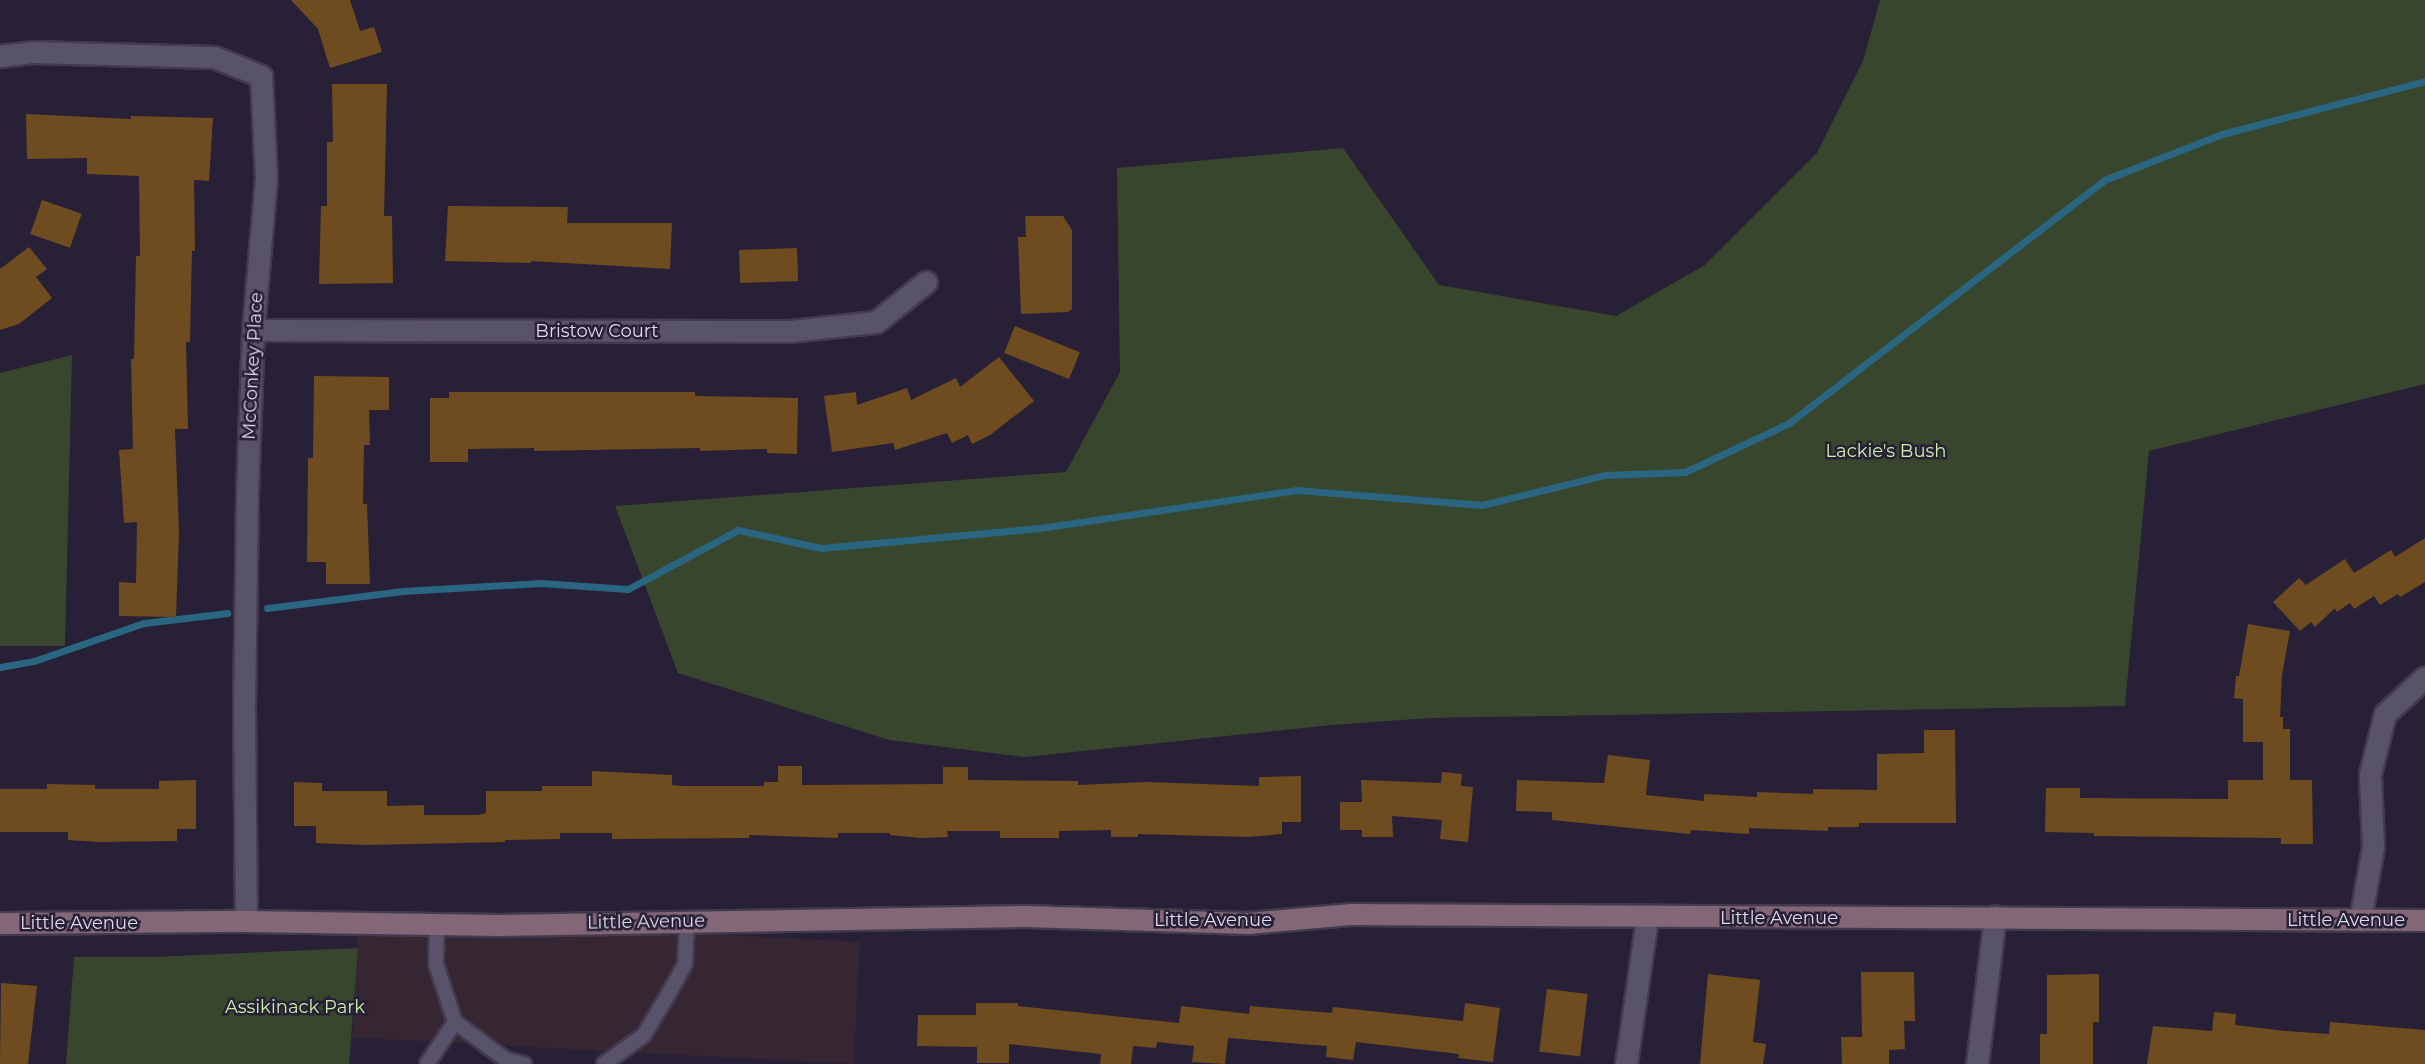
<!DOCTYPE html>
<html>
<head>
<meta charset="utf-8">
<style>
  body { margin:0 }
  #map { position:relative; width:2425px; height:1064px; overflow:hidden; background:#272036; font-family:Montserrat,sans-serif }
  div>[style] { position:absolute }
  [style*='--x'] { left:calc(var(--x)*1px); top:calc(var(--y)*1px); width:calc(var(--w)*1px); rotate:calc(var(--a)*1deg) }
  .education>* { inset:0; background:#362631; transform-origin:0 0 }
  .green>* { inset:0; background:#38462d }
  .stream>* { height:7px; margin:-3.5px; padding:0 3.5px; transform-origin:3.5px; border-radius:3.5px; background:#2a6681 }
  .building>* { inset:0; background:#6f4c20; transform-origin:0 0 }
  .roads { filter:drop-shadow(2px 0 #423b4e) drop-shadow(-2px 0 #423b4e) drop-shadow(0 2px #423b4e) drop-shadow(0 -2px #423b4e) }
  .lane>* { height:14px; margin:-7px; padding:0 7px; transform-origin:7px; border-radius:7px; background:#59526b }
  .street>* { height:21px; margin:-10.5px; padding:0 10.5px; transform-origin:10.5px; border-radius:10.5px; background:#59526b }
  .secondary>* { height:21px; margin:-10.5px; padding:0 10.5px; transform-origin:10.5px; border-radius:10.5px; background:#836776 }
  span { translate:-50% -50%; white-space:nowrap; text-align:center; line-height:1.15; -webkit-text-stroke:5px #272036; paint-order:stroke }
  .street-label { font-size:18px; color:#dfdbea }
  .park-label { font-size:18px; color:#c8f0a7 }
</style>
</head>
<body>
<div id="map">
  <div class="education">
    <i style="left:860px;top:942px;width:122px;height:502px;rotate:93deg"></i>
  </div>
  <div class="green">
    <i style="clip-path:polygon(1880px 0,2425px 0,2425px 384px,2149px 451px,2125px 706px,1430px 718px,1331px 725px,1025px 757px,889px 740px,678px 673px,615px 506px,1066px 472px,1120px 372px,1117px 168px,1343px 148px,1439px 285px,1616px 316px,1705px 265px,1817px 153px,1863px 61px)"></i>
    <i style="clip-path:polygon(72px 355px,65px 646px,0 646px,0 373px)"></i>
    <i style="clip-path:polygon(358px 948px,349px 1064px,66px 1064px,74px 957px,152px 957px)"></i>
  </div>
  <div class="stream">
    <i style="--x:267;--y:608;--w:137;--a:-7.1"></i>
    <i style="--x:403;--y:591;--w:138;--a:-3.3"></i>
    <i style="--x:541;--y:583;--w:87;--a:3.9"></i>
    <i style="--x:628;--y:589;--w:125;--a:-28.2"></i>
    <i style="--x:738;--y:530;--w:85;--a:12.2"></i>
    <i style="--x:821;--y:548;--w:220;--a:-5.2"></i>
    <i style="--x:1040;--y:528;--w:260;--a:-8.4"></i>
    <i style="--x:1297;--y:490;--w:186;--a:4.6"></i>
    <i style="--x:1482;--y:505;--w:127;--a:-13.7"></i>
    <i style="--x:1605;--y:475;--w:80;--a:-2.1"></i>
    <i style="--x:1685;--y:472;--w:115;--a:-25.2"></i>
    <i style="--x:1789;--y:423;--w:398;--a:-37.6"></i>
    <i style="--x:2104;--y:180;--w:127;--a:-21.3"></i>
    <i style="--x:2222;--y:134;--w:210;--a:-14.6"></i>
    <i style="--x:0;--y:667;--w:35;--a:-10"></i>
    <i style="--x:34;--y:661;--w:116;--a:-19.1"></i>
    <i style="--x:144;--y:623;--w:84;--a:-6.9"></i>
  </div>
  <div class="building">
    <i style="clip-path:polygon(291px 0,350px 0,360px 31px,374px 27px,382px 52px,330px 68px,318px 29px)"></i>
    <i style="clip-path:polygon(332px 84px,387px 84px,384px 216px,392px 216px,393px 283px,319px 284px,321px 206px,327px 206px,327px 142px,333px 142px)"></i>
    <i style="clip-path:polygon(26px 114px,131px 119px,131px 116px,213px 118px,209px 181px,194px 180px,195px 251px,192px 251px,190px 342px,186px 342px,188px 429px,175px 429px,179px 532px,176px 617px,119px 616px,119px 582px,136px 583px,137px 522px,124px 523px,119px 450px,133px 449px,131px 359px,134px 359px,136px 256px,140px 256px,139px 176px,87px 174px,87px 158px,27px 159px)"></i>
    <i style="left:42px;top:200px;width:42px;height:36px;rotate:19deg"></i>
    <i style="clip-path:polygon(448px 206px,568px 207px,567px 223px,672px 223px,670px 269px,531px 261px,531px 263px,445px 261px)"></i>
    <i style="clip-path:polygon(1025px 216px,1063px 216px,1072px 230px,1072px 309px,1068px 312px,1021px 314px,1018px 237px,1026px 237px)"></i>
    <i style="clip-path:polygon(29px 247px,47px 269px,36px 277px,52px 298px,19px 324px,0 330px,0 269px)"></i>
    <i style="left:797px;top:248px;width:33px;height:58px;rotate:88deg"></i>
    <i style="left:1015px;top:326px;width:70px;height:29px;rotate:22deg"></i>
    <i style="clip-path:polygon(999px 357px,1034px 401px,990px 435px,972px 444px,968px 435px,952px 443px,947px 433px,895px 450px,893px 443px,832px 452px,824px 396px,856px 392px,857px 405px,907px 388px,911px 400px,956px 378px,960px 387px)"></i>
    <i style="clip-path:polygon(314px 376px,389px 377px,389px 410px,369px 410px,370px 445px,364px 445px,363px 504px,367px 504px,370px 584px,326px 584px,326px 562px,307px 562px,308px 458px,313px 458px)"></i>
    <i style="clip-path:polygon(449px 392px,695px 392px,695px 396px,798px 398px,797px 454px,767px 453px,767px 449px,700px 451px,700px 448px,534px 451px,534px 448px,468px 449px,468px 462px,430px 462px,430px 398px,449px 398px)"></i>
    <i style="clip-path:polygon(2425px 538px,2425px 582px,2400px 597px,2398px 594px,2380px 605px,2374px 596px,2354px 609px,2350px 603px,2337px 612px,2335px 608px,2315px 627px,2311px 622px,2300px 631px,2273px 602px,2299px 578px,2306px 585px,2345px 559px,2354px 573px,2391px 550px,2395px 557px)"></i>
    <i style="clip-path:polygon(2248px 624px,2290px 631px,2282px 675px,2280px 717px,2283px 717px,2283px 729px,2290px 729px,2290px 780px,2312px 780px,2313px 844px,2281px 844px,2281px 838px,2094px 836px,2094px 833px,2045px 832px,2046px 788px,2080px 788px,2080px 798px,2228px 799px,2228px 780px,2263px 780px,2263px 742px,2243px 742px,2243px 699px,2234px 698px,2236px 676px,2239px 676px)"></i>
    <i style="clip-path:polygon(1924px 730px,1955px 730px,1956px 823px,1859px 823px,1859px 827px,1828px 827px,1828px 831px,1749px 828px,1749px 834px,1691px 830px,1690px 834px,1552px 820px,1552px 812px,1516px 811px,1517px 780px,1604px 783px,1608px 755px,1650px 760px,1646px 795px,1704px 801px,1704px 794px,1757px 797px,1757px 792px,1813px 794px,1813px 789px,1877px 790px,1877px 754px,1924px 753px)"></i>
    <i style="clip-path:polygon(778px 766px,802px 766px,802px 785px,943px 784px,943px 767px,968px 767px,968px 780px,1078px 781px,1078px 785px,1146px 782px,1259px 786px,1259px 777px,1301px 776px,1301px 822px,1282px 822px,1282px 834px,1248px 837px,1138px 834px,1138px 837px,1111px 837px,1111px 830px,1059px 831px,1059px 838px,1000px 838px,1000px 831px,947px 831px,948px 837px,921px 838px,890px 835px,890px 833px,838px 833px,838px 838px,749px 835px,749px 838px,612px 839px,612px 833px,560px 833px,560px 839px,505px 840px,505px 842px,366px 845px,316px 843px,316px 826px,294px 826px,294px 782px,322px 783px,322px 791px,387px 791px,387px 806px,424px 805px,424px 815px,478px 815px,486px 813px,486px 791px,542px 791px,542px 786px,592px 786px,592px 771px,672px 775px,672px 785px,683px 786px,764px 786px,764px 782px,778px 782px)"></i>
    <i style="clip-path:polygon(1442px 772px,1462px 774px,1461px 786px,1473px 787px,1468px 842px,1440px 839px,1442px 820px,1392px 816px,1393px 837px,1362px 837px,1362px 830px,1340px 830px,1340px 802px,1362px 802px,1361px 780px,1441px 783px)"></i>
    <i style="clip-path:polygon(196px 780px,196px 829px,177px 829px,177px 841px,99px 842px,68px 840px,68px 832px,0 832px,0 789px,47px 789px,47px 784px,95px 785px,95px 789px,159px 789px,159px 781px)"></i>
    <i style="clip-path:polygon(1861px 972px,1914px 972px,1915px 1021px,1904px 1021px,1905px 1049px,1889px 1050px,1889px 1064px,1842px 1064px,1841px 1037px,1862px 1037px)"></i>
    <i style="clip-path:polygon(1708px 974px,1760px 980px,1753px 1042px,1766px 1044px,1763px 1064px,1700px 1064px)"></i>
    <i style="clip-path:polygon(2099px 974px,2099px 1022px,2093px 1022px,2093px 1064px,2040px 1064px,2040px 1034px,2047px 1034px,2047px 975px)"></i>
    <i style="clip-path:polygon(1px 983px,37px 986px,28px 1064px,0 1064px)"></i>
    <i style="left:1547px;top:989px;width:41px;height:63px;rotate:7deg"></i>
    <i style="clip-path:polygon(976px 1003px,1018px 1003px,1018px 1006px,1179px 1023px,1181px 1006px,1249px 1014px,1250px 1006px,1332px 1013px,1333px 1007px,1463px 1021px,1465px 1003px,1500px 1008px,1493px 1062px,1458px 1058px,1459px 1054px,1356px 1042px,1353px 1060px,1326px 1057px,1327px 1046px,1228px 1038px,1225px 1064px,1192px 1062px,1194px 1046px,1157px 1042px,1156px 1048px,1133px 1046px,1131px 1064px,1100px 1064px,1101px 1054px,1009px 1044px,1009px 1063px,977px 1063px,977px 1047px,917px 1046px,918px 1015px,976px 1015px)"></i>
    <i style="clip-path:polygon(2214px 1012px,2236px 1014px,2235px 1025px,2286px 1031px,2329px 1034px,2330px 1022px,2425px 1030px,2425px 1064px,2147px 1064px,2153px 1026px,2212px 1031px)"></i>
  </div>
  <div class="roads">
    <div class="lane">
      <i style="--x:437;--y:923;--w:41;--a:91.4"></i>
      <i style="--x:436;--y:964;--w:61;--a:71.9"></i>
      <i style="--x:455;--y:1022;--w:62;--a:36.5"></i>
      <i style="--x:505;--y:1059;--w:20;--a:15"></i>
      <i style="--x:427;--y:1064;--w:50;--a:-56.3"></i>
      <i style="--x:604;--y:1064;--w:49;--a:-35.9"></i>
      <i style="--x:644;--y:1035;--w:49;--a:-59.2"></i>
      <i style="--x:669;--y:993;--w:33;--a:-61"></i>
      <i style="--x:685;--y:964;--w:42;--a:-87.3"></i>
    </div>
    <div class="street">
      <i style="--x:0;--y:56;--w:32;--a:-7"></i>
      <i style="--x:32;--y:52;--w:182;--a:1.6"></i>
      <i style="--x:214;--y:57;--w:51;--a:22"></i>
      <i style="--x:261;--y:76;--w:102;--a:87.2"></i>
      <i style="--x:266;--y:178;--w:153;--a:94.9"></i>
      <i style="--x:253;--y:330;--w:165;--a:92.1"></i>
      <i style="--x:247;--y:495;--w:207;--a:90.8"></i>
      <i style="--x:244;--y:702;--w:219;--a:89.5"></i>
      <i style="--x:253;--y:330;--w:537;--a:0.11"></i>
      <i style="--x:790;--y:331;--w:86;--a:-6"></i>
      <i style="--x:876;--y:322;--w:64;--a:-38.7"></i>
      <i style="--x:2360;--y:920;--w:74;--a:-79.9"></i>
      <i style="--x:2373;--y:847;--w:73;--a:-92.4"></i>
      <i style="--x:2370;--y:774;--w:62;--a:-76"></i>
      <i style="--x:2385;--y:714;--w:54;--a:-42.8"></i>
      <i style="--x:1626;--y:1064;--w:148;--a:-81.8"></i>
      <i style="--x:1977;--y:1064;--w:149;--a:-83.1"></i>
    </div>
    <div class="secondary">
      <i style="--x:0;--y:923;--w:246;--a:-0.5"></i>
      <i style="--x:246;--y:921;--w:252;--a:0.9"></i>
      <i style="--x:498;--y:925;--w:527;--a:-0.98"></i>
      <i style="--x:1025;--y:916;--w:223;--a:1.8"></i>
      <i style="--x:1248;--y:923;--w:102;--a:-5"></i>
      <i style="--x:1350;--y:914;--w:1075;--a:0.32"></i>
    </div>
  </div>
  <div class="street-label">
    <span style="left:597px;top:331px">Bristow Court</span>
    <span style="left:253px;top:366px;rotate:-87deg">McConkey Place</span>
    <span style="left:1779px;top:918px">Little Avenue</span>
    <span style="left:1213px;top:920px">Little Avenue</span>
    <span style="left:2346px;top:920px">Little Avenue</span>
    <span style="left:646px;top:922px;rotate:-1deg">Little Avenue</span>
    <span style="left:79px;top:923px">Little Avenue</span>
  </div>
  <div class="park-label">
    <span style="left:1886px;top:451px">Lackie's Bush</span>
    <span style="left:295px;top:1007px">Assikinack Park</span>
  </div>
</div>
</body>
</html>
